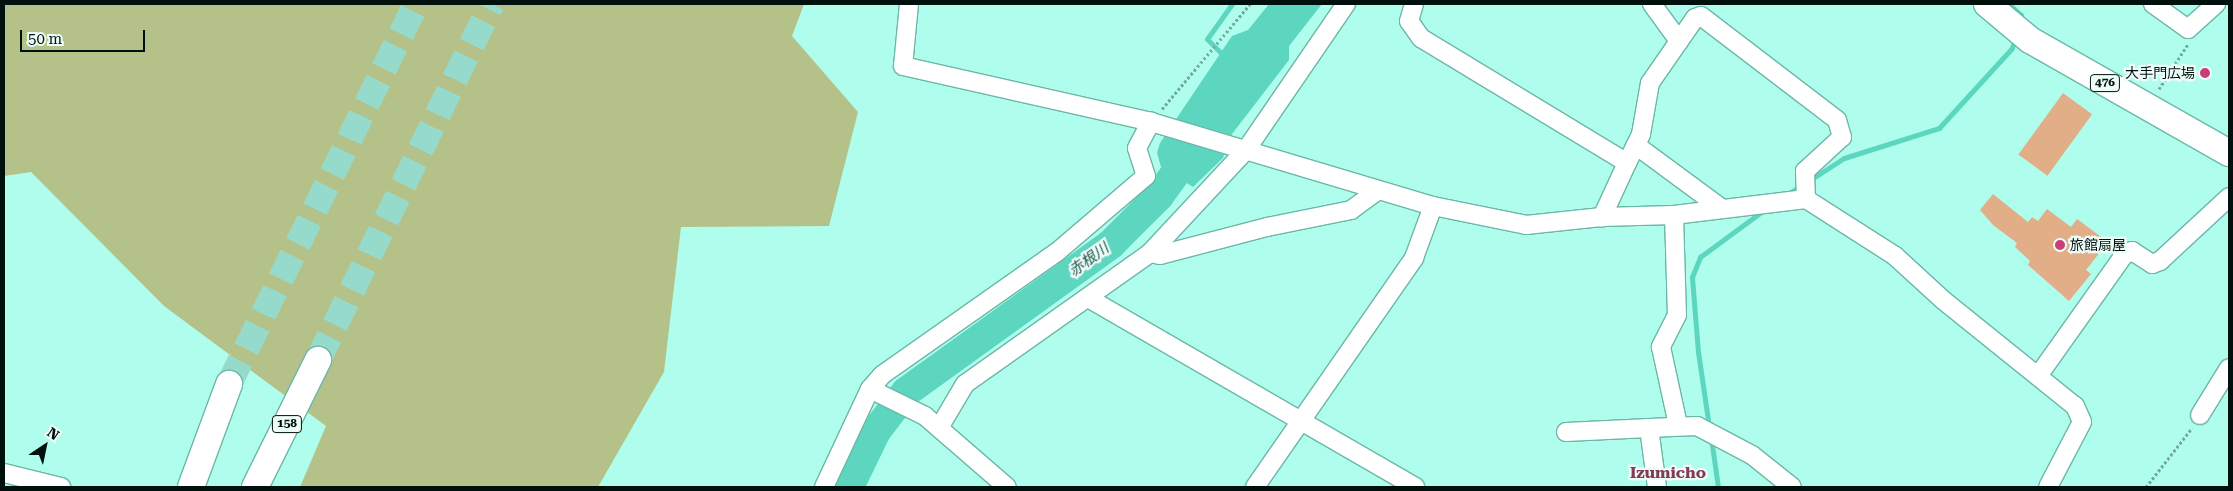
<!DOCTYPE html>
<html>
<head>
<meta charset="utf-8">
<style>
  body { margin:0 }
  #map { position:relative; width:2233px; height:491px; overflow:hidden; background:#affdec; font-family:"Roboto Serif","Noto Sans JP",serif }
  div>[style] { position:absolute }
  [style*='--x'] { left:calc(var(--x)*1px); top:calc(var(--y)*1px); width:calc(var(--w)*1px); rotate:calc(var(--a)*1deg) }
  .green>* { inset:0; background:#b4c28a }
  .water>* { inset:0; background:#5dd6c0 }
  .stream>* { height:5px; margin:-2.5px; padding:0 2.5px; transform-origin:2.5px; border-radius:2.5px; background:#5dd6c0 }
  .river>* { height:30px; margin:-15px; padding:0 15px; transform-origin:15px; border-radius:15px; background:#5dd6c0 }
  .building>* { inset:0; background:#e1ae87; transform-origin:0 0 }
  .highway-tunnel>* { height:26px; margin-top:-13px; transform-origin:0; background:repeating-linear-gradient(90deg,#95dacb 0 26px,transparent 0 39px) }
  .path>* { height:3px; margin-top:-1.5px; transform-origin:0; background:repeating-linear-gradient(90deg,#73ac9f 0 2.5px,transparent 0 5px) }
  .roads { filter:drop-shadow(1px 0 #6bb7a8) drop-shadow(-1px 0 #6bb7a8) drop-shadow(0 1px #6bb7a8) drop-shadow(0 -1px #6bb7a8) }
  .minor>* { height:18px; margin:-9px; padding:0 9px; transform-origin:9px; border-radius:9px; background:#fff }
  .highway>* { height:26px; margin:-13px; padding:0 13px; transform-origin:13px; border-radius:13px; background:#fff }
  .dots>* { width:14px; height:14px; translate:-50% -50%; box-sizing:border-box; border:2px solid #eefcf8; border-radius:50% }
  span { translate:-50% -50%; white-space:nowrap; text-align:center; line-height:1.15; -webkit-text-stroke:4.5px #eefcf8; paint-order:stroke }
  .shield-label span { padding:1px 4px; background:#eefcf8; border:1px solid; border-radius:4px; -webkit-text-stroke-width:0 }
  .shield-label { font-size:12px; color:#00110d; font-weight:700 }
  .poi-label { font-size:14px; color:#00110d }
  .right { translate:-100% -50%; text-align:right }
  .left { translate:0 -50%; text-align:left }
  .water-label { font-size:15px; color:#20544a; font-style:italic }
  .quarter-label { font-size:16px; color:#813b54; font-weight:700 }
  .frame { position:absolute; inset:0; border:5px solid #00110d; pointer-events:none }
  .north { position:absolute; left:20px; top:421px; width:50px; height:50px; -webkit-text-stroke:4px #eefcf8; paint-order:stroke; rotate:34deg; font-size:14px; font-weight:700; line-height:20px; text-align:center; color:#00110d }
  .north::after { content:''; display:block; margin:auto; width:18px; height:22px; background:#00110d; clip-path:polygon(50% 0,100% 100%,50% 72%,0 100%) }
  .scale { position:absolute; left:20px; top:30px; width:125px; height:22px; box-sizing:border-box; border:2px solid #00110d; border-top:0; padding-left:6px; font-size:15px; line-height:18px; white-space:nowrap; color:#00110d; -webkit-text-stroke:4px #eefcf8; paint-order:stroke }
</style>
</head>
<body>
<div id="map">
  <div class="green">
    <i style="clip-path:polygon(4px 4px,804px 4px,792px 36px,858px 112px,829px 226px,681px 227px,664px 372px,598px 487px,300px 487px,326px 426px,164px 306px,31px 172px,4px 176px)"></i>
  </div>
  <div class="water">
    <i style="clip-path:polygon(1269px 4px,1322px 4px,1289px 46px,1289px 60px,1229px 138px,1223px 158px,1193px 187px,1161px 167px,1157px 153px,1160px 143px,1232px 36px,1248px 30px)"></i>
  </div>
  <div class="stream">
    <i style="--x:2009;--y:4;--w:16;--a:43"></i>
    <i style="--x:2021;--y:15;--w:5;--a:101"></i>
    <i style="--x:1225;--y:57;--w:25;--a:-135"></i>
    <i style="--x:1207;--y:39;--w:43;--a:-54.5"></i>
    <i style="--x:1810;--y:180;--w:40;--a:-32.9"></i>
    <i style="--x:1844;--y:158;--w:100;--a:-17.5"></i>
    <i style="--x:1939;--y:128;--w:108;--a:-47.6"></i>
    <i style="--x:2012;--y:48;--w:10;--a:-73"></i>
    <i style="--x:1785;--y:196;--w:22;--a:-34"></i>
    <i style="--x:1709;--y:427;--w:76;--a:-98.3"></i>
    <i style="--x:1698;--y:352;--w:75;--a:-94.6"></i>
    <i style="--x:1692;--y:277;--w:22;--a:-68"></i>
    <i style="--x:1700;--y:257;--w:81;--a:-36.4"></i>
    <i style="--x:1711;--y:438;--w:49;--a:81.9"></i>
  </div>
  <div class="river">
    <i style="--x:849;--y:487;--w:62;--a:-64.3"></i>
    <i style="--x:876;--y:431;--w:49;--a:-52.4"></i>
    <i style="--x:906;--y:392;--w:253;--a:-35.8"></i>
    <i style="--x:1111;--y:244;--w:68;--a:-45"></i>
    <i style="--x:1159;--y:196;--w:67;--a:-54.2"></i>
  </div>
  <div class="building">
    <i style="left:2063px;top:93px;width:36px;height:76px;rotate:36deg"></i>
    <i style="clip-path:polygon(1993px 194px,2028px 222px,2032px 217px,2038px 221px,2047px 209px,2071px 227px,2077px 219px,2108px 242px,2086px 270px,2091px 274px,2069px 301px,2028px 265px,2030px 261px,2015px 247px,2017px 243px,1993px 225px,1980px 210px)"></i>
  </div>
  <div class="highway-tunnel">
    <i style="--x:318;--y:360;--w:396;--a:-64"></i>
    <i style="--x:229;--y:384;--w:424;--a:-63.8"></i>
  </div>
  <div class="path">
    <i style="--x:2159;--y:89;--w:54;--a:-57.2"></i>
    <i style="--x:1162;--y:109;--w:137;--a:-50"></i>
    <i style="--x:2146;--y:487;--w:75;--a:-52.1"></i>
  </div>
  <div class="roads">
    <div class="minor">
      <i style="--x:909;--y:4;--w:62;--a:95.5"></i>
      <i style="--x:903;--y:66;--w:254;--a:12.7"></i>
      <i style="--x:1151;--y:122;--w:294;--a:16.6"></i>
      <i style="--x:1433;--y:206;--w:95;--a:11.5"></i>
      <i style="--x:1526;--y:225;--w:76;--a:-6"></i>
      <i style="--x:1602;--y:217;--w:72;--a:-1.6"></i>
      <i style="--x:1674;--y:215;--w:133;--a:-6.9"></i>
      <i style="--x:1806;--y:199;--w:106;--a:32.6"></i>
      <i style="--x:1895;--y:256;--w:65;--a:42.5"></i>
      <i style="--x:1943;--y:300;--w:169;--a:38.8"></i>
      <i style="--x:2075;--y:406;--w:17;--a:66"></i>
      <i style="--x:2082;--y:422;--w:73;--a:117.6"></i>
      <i style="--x:1414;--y:4;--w:18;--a:106"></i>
      <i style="--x:1409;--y:21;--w:21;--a:55"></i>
      <i style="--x:1421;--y:38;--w:241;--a:31.2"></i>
      <i style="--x:1627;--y:163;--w:60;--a:114.8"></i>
      <i style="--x:1652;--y:4;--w:46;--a:53.9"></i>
      <i style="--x:2153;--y:4;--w:43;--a:35.5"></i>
      <i style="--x:2188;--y:29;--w:38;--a:-42"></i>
      <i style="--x:1637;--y:146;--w:104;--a:36.4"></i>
      <i style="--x:1627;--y:163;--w:32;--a:-64"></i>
      <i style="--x:1641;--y:134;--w:52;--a:-80"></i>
      <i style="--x:1650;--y:83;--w:79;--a:-55.3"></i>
      <i style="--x:1695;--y:18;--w:6;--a:-18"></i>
      <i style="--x:1701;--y:16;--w:171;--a:37.4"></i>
      <i style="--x:1837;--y:120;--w:18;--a:74"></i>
      <i style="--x:1842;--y:137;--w:50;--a:137.4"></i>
      <i style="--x:1805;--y:171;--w:28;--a:88"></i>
      <i style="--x:1674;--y:215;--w:100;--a:88.3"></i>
      <i style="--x:1677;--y:315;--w:36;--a:117"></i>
      <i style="--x:1661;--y:347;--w:80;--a:77.7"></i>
      <i style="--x:1150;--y:253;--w:10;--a:11"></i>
      <i style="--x:1160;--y:255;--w:111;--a:-14.7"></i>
      <i style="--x:1267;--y:227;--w:86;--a:-11.4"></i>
      <i style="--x:1351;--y:210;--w:34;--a:-36"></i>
      <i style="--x:1088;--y:298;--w:378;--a:30"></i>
      <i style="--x:2038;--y:376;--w:148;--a:-54.6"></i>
      <i style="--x:2124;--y:255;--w:9;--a:-27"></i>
      <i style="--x:2132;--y:251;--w:24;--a:33"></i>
      <i style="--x:2152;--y:264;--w:9;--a:-21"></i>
      <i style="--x:2160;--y:261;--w:94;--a:-42.8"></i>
      <i style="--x:870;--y:389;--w:61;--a:26.1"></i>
      <i style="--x:925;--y:416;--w:108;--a:40.9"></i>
      <i style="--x:2200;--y:415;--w:55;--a:-58.3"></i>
      <i style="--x:939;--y:428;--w:51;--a:-59.4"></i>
      <i style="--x:965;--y:384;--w:227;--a:-35.3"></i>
      <i style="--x:1150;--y:253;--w:141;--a:-47"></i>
      <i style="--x:1246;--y:150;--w:177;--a:-55.6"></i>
      <i style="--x:1649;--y:428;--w:48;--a:-2.4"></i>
      <i style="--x:1697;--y:426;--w:62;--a:27.8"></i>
      <i style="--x:1752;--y:455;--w:51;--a:38.7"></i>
      <i style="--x:1566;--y:432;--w:83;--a:-2.8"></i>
      <i style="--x:1649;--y:428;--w:60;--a:82.3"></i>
      <i style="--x:4;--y:473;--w:59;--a:13.8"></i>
      <i style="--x:824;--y:487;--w:108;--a:-64.9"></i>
      <i style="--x:870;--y:389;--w:18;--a:-49"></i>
      <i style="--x:882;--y:375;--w:214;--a:-35.1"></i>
      <i style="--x:1057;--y:252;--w:117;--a:-40.5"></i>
      <i style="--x:1146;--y:176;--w:29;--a:-108"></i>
      <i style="--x:1137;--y:148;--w:30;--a:-62"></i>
      <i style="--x:1255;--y:487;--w:279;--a:-55.2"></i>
      <i style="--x:1414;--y:258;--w:55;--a:-69.9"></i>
    </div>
    <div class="highway">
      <i style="--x:1987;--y:4;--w:56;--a:39.9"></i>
      <i style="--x:2030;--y:40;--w:229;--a:29.6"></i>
      <i style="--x:191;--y:487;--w:110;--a:-69.7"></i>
      <i style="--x:255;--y:487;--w:142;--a:-63.6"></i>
    </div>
  </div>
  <div class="dots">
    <i style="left:2205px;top:73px;background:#c83e76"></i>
    <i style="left:2060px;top:245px;background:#c83e76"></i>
  </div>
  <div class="shield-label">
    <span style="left:2105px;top:83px">476</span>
    <span style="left:287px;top:424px">158</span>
  </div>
  <div class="poi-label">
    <span class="right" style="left:2195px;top:73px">大手門広場</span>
    <span class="left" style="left:2070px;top:245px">旅館扇屋</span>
  </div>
  <div class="water-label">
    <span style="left:1089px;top:260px;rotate:-36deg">赤根川</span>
  </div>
  <div class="quarter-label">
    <span style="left:1668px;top:473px">Izumicho</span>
  </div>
  <div class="frame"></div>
  <div class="north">N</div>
  <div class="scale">50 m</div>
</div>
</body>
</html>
